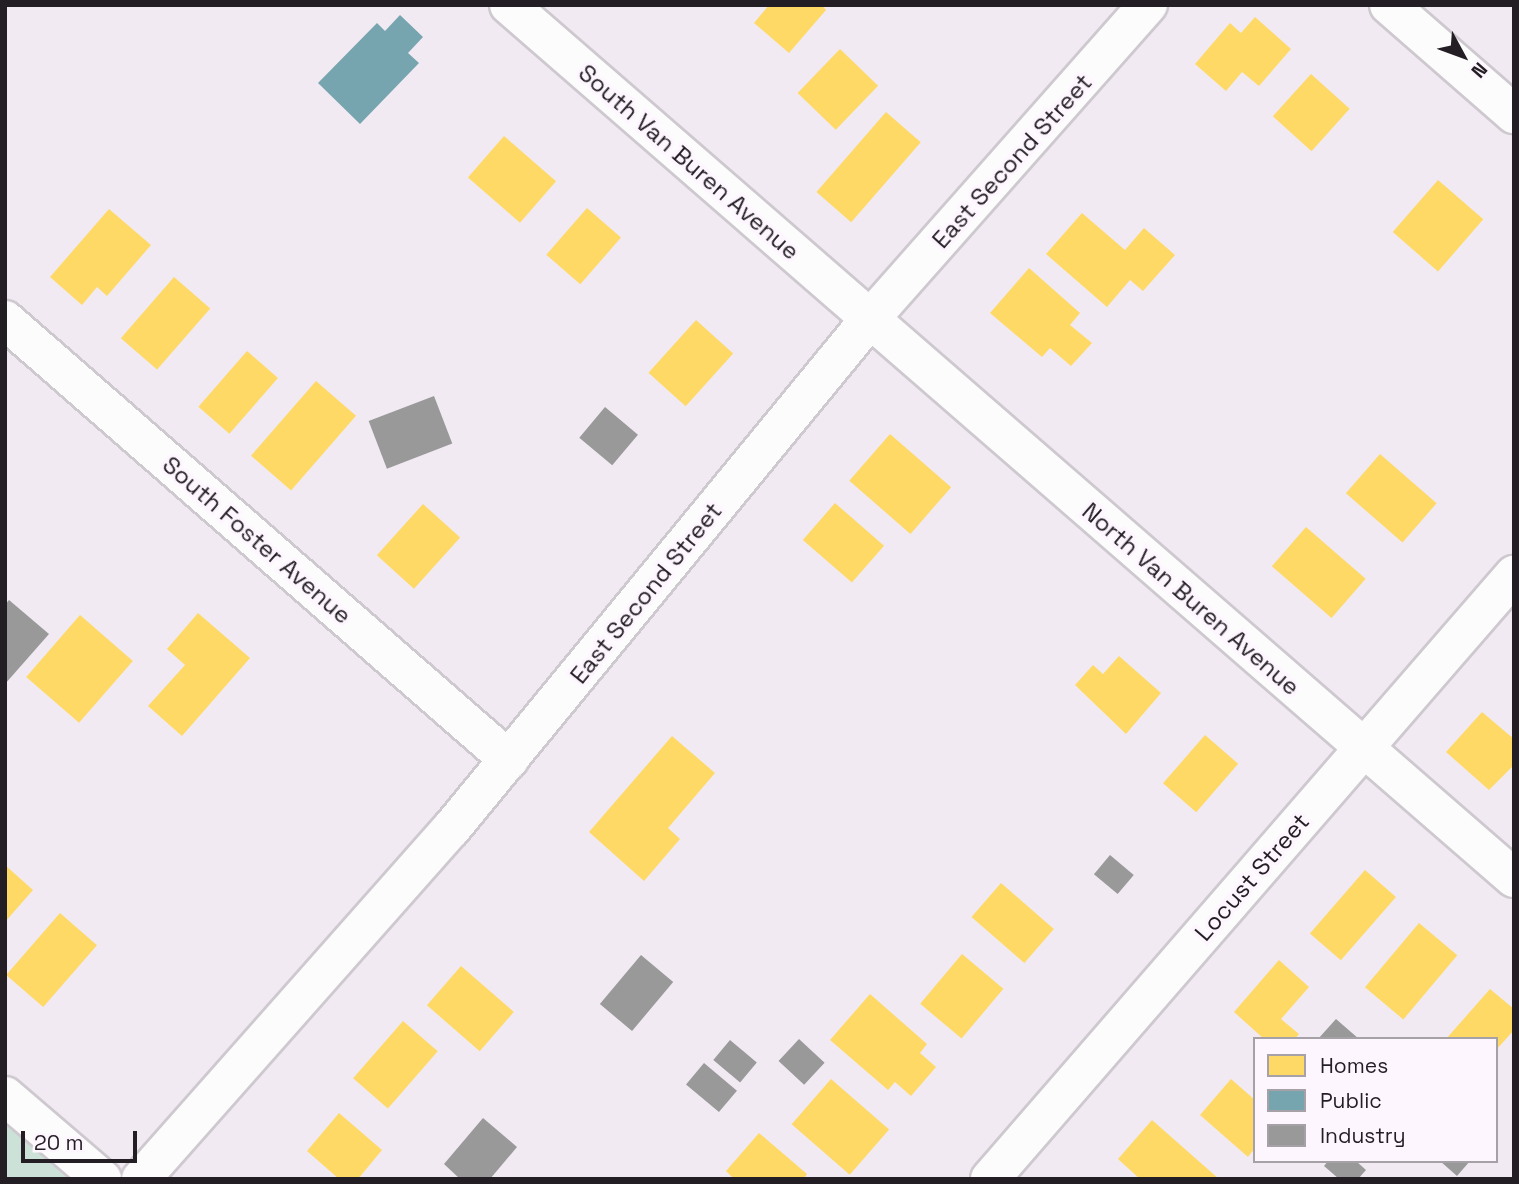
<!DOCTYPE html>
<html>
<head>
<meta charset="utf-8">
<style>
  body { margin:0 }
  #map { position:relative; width:1519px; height:1184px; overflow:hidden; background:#f1eaf2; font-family:"Space Grotesk",sans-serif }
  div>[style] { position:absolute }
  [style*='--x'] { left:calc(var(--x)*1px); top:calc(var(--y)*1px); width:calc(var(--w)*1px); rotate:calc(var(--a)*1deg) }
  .green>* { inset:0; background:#cce2d8 }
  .homes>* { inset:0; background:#ffd966; transform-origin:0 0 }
  .public>* { inset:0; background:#76a5af }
  .industry>* { inset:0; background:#999; transform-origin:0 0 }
  .roads { filter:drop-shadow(2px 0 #cec8cf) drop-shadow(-2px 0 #cec8cf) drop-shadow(0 2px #cec8cf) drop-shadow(0 -2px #cec8cf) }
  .minor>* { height:38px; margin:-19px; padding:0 19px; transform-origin:19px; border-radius:19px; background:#fdfcfd }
  .secondary>* { height:38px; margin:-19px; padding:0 19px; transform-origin:19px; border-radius:19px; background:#fdfcfd }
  span { translate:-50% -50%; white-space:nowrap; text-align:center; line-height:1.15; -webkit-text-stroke:7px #fef6ff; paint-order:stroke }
  .street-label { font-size:24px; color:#231e24 }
  .frame { position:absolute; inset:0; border:7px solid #231e24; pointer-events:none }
  .legend { position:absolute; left:1253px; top:1037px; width:245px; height:126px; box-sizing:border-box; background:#fef6ff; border:2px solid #a6a0a7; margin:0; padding:9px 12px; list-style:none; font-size:21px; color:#231e24 }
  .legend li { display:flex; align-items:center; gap:14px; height:35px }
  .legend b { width:35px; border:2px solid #a6a0a7 }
  .north { position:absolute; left:1428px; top:21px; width:70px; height:70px; -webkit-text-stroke:5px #fef6ff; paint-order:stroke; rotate:131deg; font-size:19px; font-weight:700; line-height:28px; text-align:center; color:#231e24 }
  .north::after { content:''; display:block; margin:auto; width:24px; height:32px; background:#231e24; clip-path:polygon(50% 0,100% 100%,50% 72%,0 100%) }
  .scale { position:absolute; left:21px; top:1131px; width:116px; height:32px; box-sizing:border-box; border:4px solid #231e24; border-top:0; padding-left:9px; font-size:21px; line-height:24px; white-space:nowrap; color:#231e24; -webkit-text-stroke:5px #fef6ff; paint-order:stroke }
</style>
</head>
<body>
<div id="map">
  <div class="green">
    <i style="clip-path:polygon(5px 1096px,102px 1179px,5px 1179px)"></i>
  </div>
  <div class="homes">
    <i style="clip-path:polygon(769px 5px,822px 5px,826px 10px,789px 53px,754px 23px)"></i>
    <i style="clip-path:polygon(1255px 17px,1291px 49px,1259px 86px,1242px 72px,1226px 91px,1195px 64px,1230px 23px,1241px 33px)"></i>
    <i style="left:840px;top:49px;width:53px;height:61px;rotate:44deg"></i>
    <i style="left:1311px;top:74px;width:52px;height:57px;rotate:42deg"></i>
    <i style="left:886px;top:112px;width:46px;height:106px;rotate:41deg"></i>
    <i style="left:504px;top:136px;width:69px;height:55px;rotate:41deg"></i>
    <i style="left:1438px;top:180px;width:60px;height:69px;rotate:41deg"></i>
    <i style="left:587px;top:208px;width:45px;height:62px;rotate:41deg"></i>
    <i style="clip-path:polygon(109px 209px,151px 245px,107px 296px,97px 287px,82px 305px,50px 277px)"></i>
    <i style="clip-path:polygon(1082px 213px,1125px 250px,1144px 228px,1175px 255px,1143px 291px,1130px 280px,1107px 307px,1046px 254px)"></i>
    <i style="clip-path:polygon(1029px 268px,1080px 313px,1070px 325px,1092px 343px,1071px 366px,1050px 348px,1042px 357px,990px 313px)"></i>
    <i style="left:174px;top:277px;width:48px;height:81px;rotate:41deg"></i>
    <i style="left:696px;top:320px;width:50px;height:71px;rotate:42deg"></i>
    <i style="left:247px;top:351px;width:41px;height:74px;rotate:41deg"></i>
    <i style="left:316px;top:381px;width:53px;height:99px;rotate:41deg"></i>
    <i style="left:890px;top:434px;width:81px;height:62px;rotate:41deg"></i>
    <i style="left:1380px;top:454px;width:75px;height:52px;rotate:41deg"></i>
    <i style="left:835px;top:503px;width:65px;height:49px;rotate:41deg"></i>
    <i style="left:423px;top:504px;width:50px;height:69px;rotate:42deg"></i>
    <i style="left:1306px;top:527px;width:79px;height:52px;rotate:41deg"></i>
    <i style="clip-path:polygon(198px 613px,250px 658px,182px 736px,148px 706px,185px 665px,167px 649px)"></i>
    <i style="left:80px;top:615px;width:70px;height:82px;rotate:41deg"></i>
    <i style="clip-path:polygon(1119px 656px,1161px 693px,1126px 734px,1075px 685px,1093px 665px,1103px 674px)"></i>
    <i style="clip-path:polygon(1482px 712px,1514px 739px,1514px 765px,1489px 790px,1446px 752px)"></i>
    <i style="left:1205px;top:735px;width:44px;height:64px;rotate:41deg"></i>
    <i style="clip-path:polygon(672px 736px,715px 773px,668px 828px,680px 839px,644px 881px,589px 832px)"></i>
    <i style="clip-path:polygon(5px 865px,33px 890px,5px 922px)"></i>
    <i style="left:1365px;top:870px;width:41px;height:84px;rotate:41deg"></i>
    <i style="left:1001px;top:883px;width:70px;height:45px;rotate:41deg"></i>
    <i style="left:60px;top:913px;width:49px;height:82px;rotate:41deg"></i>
    <i style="left:1419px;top:923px;width:50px;height:84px;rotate:40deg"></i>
    <i style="left:962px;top:954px;width:54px;height:65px;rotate:40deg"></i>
    <i style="clip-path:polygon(1279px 960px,1309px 987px,1281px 1019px,1299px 1034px,1295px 1039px,1264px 1039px,1234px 1012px)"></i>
    <i style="left:461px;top:966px;width:70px;height:52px;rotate:41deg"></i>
    <i style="clip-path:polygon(1490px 989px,1514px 1009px,1514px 1030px,1496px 1050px,1496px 1039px,1446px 1039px)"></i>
    <i style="clip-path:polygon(870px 994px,927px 1044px,920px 1053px,936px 1067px,911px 1096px,895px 1082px,888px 1090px,830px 1040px)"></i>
    <i style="left:403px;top:1021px;width:46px;height:76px;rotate:41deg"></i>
    <i style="left:831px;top:1079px;width:77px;height:60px;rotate:41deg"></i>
    <i style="clip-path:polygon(1231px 1079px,1255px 1100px,1255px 1148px,1248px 1157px,1200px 1115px)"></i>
    <i style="clip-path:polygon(339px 1113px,382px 1150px,358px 1179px,339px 1179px,307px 1151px)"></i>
    <i style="clip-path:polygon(1152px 1120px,1219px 1179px,1140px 1179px,1118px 1159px)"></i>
    <i style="clip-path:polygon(759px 1133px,807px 1174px,804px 1179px,734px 1179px,726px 1171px)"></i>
  </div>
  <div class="public">
    <i style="clip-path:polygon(400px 15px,423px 37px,408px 53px,419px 63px,360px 124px,318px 83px,377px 23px,385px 31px)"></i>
  </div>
  <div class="industry">
    <i style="left:434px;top:396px;width:51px;height:70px;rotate:69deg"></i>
    <i style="left:605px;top:407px;width:43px;height:40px;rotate:40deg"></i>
    <i style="clip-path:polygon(9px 600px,49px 634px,5px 684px,5px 605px)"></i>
    <i style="left:1110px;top:855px;width:31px;height:25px;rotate:40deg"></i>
    <i style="left:641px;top:955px;width:42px;height:64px;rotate:40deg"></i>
    <i style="clip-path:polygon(1336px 1019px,1359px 1039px,1318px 1039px)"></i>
    <i style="left:799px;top:1039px;width:35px;height:30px;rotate:43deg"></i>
    <i style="left:730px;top:1040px;width:35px;height:26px;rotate:40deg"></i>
    <i style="left:704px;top:1063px;width:43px;height:28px;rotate:40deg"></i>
    <i style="clip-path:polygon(483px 1118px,517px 1147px,490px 1179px,460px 1179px,444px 1164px)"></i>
    <i style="clip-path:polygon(1328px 1161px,1356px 1161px,1366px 1170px,1358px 1179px,1339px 1179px,1324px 1166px)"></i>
    <i style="clip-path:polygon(1440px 1161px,1470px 1161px,1457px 1176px)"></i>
  </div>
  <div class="roads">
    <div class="minor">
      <i style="--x:509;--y:5;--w:1331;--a:40.98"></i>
      <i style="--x:5;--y:320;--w:669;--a:41.12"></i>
      <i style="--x:5;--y:1096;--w:128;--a:40.6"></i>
      <i style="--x:141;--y:1179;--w:468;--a:-48.5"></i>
      <i style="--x:451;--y:829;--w:659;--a:-50.61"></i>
      <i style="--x:869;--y:320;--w:421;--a:-48.5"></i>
      <i style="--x:990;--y:1179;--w:800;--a:-49.06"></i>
    </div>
    <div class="secondary">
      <i style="--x:1389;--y:5;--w:166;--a:41.1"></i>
    </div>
  </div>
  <div class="street-label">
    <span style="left:1012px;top:161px;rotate:-48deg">East Second Street</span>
    <span style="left:689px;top:162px;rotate:41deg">South Van Buren Avenue</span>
    <span style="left:257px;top:540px;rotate:41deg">South Foster Avenue</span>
    <span style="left:646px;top:593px;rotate:-51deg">East Second Street</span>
    <span style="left:1191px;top:599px;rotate:41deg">North Van Buren Avenue</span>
    <span style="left:1252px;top:877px;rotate:-49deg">Locust Street</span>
  </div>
  <div class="frame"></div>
  <ul class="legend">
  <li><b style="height:19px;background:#ffd966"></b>Homes</li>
  <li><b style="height:19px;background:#76a5af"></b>Public</li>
  <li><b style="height:19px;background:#999"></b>Industry</li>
  </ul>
  <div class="north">N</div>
  <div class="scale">20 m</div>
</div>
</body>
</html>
